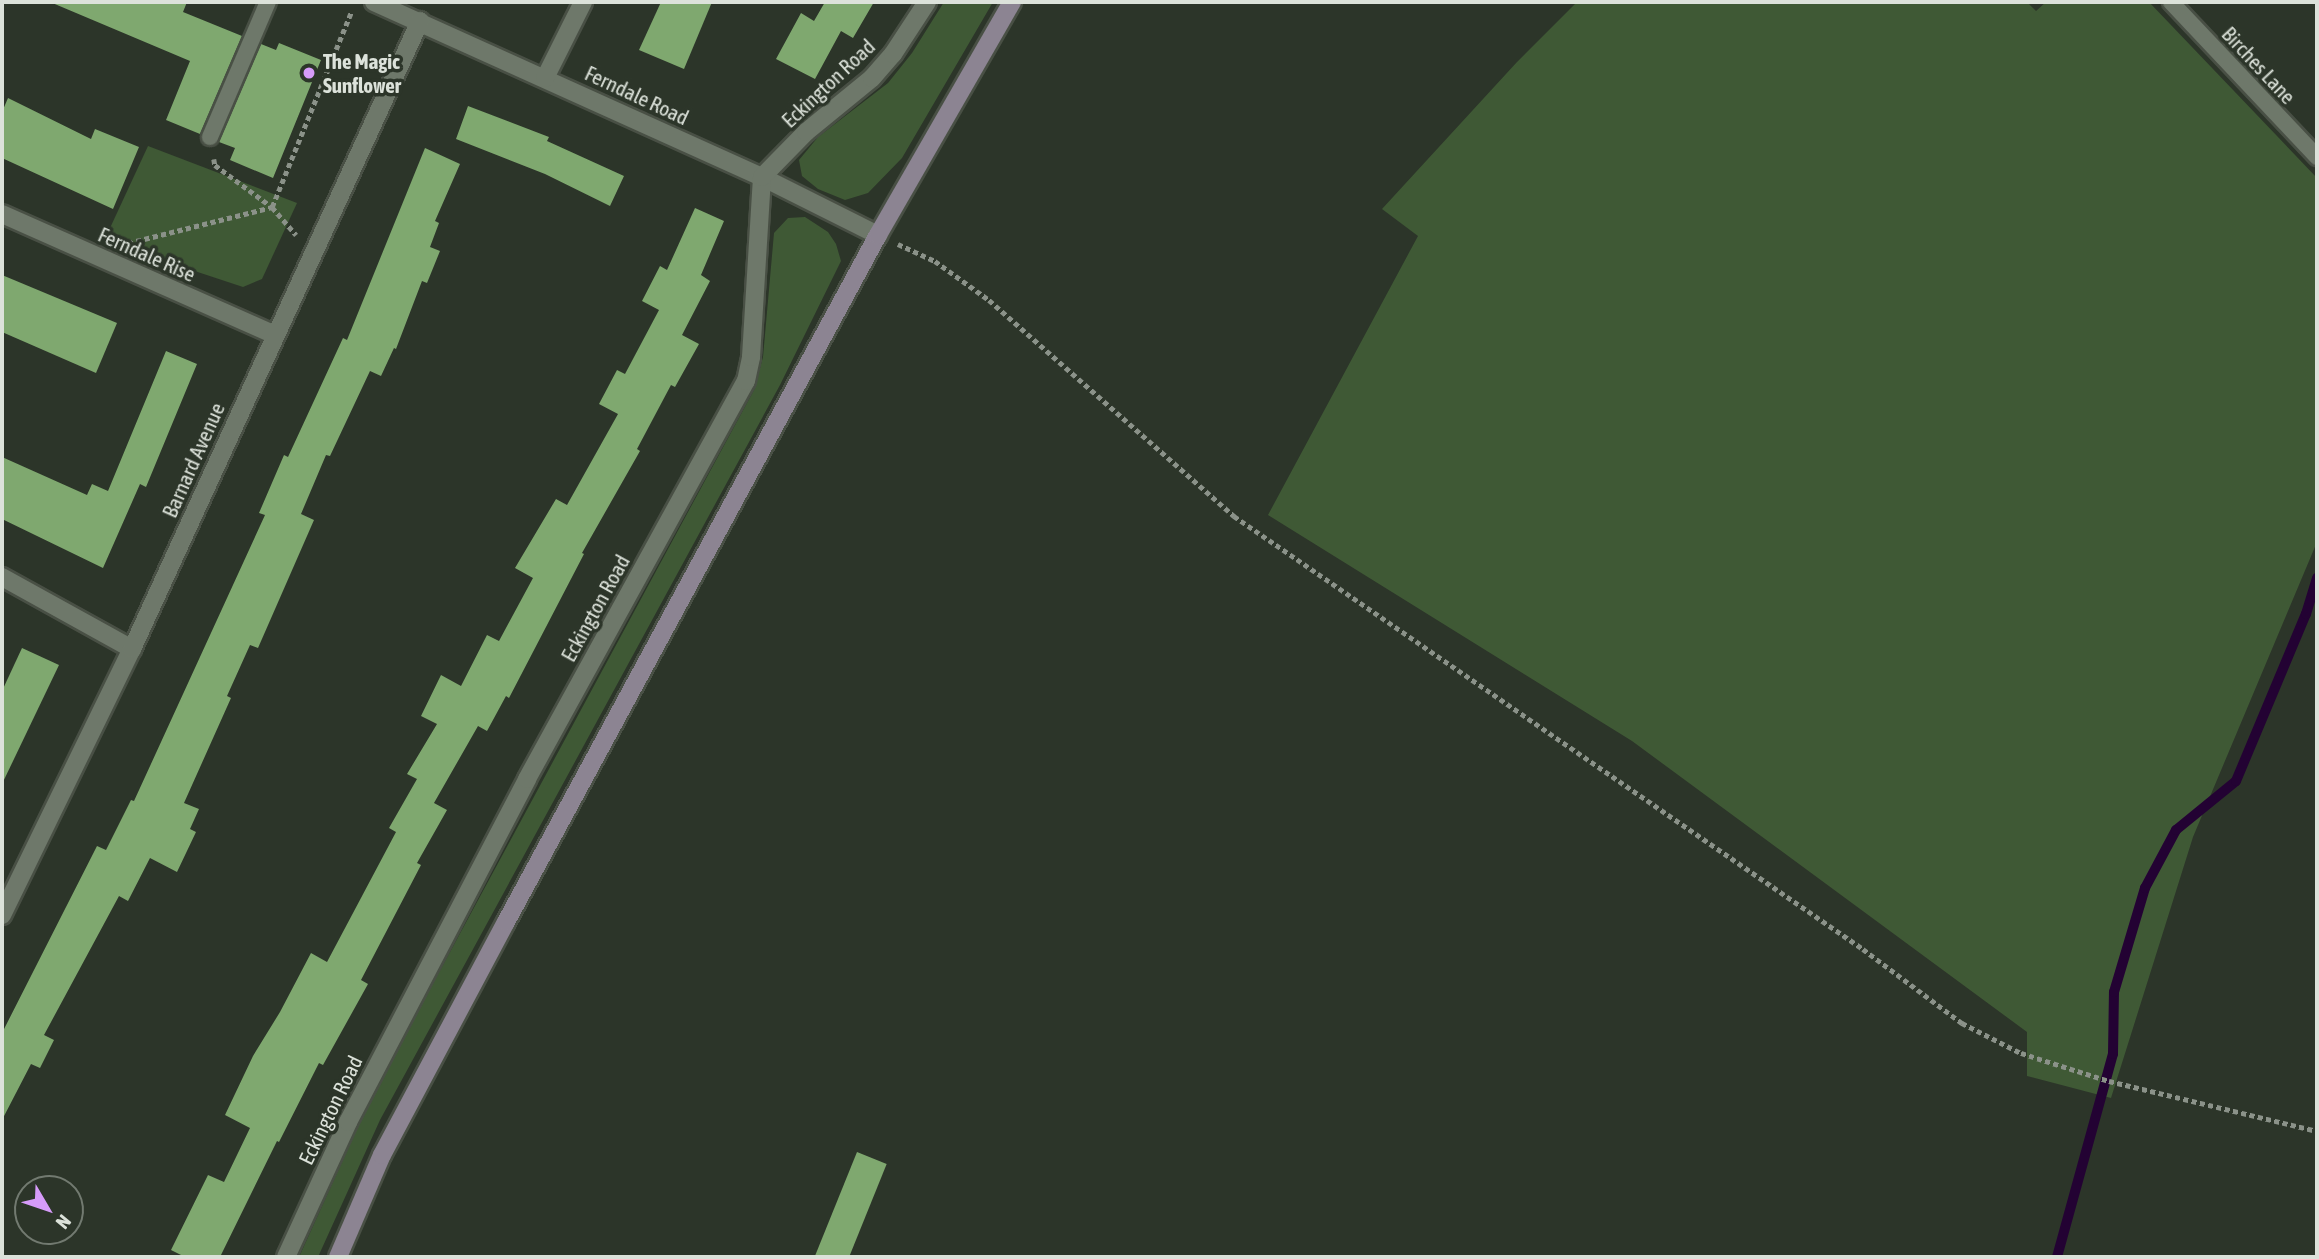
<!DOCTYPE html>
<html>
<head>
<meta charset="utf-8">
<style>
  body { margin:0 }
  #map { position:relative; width:2319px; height:1259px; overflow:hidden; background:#2c3529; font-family:"Asap Condensed",sans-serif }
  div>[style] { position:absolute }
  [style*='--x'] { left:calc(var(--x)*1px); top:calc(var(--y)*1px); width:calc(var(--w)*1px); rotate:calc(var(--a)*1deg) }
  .green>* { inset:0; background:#3f5935 }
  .stream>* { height:10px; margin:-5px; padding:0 5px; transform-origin:5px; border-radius:5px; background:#230233 }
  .building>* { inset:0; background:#7fa86f; transform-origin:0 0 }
  .path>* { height:4.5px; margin-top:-2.25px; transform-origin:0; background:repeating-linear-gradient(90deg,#8b9289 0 5px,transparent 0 8.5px) }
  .roads { filter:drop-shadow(2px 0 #495045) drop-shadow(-2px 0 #495045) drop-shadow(0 2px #495045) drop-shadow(0 -2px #495045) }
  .lane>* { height:16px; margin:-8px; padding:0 8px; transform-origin:8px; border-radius:8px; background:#6e786a }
  .street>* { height:18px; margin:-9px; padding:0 9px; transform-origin:9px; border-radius:9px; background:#6e786a }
  .secondary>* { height:18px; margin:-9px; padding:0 9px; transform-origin:9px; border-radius:9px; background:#8c8492 }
  .dots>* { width:19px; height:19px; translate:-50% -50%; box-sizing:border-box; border:4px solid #2c3529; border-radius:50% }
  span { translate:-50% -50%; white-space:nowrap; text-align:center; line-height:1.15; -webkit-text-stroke:7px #2c3529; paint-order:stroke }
  .poi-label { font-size:21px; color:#dce2da; font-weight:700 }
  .left { translate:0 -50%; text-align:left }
  .street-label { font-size:21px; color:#dce2da }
  .frame { position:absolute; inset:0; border:4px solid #dce2da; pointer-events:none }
  .north { position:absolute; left:14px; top:1175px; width:70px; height:70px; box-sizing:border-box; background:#2c3529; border:2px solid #727a70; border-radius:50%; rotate:129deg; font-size:19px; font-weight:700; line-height:28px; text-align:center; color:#dce2da }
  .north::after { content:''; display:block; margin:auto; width:24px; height:32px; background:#d69bf9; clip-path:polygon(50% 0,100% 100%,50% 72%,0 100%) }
</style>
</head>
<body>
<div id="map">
  <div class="green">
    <i style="clip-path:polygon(944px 2px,993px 2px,902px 158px,868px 193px,845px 200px,818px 189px,802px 176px,799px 160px,818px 137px,888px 83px,912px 53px)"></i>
    <i style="clip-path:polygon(1577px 2px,2027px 2px,2036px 11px,2046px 2px,2149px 2px,2317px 178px,2317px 542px,2193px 837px,2111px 1098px,2027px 1076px,2027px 1032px,1632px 741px,1268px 515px,1418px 236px,1382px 209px,1517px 62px)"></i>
    <i style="clip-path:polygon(148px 146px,297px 203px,262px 279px,243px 287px,104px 241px)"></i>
    <i style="clip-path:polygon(805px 217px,828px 232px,836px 244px,841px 261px,780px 385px,380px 1120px,318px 1257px,299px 1257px,371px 1098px,754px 390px,763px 357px,774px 233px,788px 218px)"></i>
  </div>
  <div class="stream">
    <i style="--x:2057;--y:1257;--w:211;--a:-74.6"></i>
    <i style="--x:2113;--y:1054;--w:62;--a:-89.1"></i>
    <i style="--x:2114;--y:992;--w:109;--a:-73.4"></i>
    <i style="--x:2145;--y:888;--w:66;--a:-61.9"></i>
    <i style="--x:2176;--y:830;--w:77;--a:-39.2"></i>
    <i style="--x:2236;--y:781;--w:181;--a:-67.3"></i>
    <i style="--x:2306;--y:614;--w:38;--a:-73"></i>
  </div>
  <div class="building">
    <i style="clip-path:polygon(50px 2px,187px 2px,183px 12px,242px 36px,200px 134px,166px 120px,190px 61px)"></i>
    <i style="clip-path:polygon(661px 2px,712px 2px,684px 69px,639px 50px)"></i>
    <i style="clip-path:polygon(825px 2px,874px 2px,853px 38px,841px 31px,815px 79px,776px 59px,801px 13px,814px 21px)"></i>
    <i style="clip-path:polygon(279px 43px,321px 60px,273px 178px,230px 160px,235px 148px,219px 142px,261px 44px,276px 50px)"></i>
    <i style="clip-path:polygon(8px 98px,91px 139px,95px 129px,139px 147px,113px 209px,2px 158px,2px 112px)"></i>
    <i style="clip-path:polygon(468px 106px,549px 137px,547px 141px,624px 176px,610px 206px,545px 174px,456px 139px)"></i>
    <i style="clip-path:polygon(425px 148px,460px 164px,435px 221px,439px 223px,430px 247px,440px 251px,427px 283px,422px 281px,396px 349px,394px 348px,381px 376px,370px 371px,330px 456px,326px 455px,301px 514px,314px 520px,258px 648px,250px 645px,227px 696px,231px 698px,184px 803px,199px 809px,190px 829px,196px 832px,177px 872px,150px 858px,128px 901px,119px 896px,44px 1035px,54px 1040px,40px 1068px,31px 1064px,2px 1120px,2px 1033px,97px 846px,106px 850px,131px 800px,134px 801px,265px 515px,259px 513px,284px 455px,288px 457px,343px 338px,347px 340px)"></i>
    <i style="clip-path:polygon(695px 208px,724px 221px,701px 275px,710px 281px,682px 335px,699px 344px,675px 387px,671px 385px,637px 449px,640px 451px,582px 553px,584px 554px,509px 698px,506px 696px,487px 731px,478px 726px,434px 803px,447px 810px,417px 863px,421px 865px,361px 980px,368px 984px,323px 1065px,319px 1063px,279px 1142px,277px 1141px,220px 1257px,185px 1257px,171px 1250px,208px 1175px,224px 1182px,250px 1128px,225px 1115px,253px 1056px,280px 1012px,311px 953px,327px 962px,396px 832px,389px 828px,417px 779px,407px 774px,437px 724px,421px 716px,441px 675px,461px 686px,487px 635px,499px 641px,533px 578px,515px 568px,556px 499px,567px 505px,618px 414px,599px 404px,617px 370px,625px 374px,659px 310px,642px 301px,660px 266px,667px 270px)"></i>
    <i style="clip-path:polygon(2px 275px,117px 323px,96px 373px,2px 332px)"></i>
    <i style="clip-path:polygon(166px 351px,197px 364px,146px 487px,140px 484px,103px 568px,2px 519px,2px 457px,87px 495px,92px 484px,108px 491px)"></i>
    <i style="clip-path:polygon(22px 648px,59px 665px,2px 784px,2px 691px)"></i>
    <i style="left:857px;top:1152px;width:32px;height:113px;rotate:22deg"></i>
  </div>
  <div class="path">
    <i style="--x:214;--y:159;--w:6;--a:81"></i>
    <i style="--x:215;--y:165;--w:71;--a:36.4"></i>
    <i style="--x:272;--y:207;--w:37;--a:49"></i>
    <i style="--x:128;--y:243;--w:148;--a:-14"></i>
    <i style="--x:272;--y:207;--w:210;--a:-67.9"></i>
    <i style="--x:898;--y:244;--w:41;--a:24.7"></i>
    <i style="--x:935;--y:261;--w:67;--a:35.8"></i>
    <i style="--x:989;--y:300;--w:327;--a:41.4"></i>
    <i style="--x:1234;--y:516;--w:764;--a:34.54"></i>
    <i style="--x:1863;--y:949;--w:124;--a:36.8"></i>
    <i style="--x:1962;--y:1023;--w:66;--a:27"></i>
    <i style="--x:2021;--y:1053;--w:92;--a:17.7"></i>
    <i style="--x:2109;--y:1081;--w:214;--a:13.5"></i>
  </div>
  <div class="roads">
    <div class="lane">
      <i style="--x:2171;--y:2;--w:213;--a:46.7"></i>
      <i style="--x:210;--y:137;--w:147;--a:-66.8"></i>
    </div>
    <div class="street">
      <i style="--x:374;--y:2;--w:426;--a:24.3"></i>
      <i style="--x:762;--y:177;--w:130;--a:26.6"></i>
      <i style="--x:545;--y:78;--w:85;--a:-63.4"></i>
      <i style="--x:2;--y:214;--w:299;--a:23.9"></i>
      <i style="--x:2;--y:577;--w:149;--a:29"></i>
      <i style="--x:2;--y:915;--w:296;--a:-64"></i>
      <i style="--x:132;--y:649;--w:691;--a:-65.36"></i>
      <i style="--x:286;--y:1257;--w:149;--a:-65.3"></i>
      <i style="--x:348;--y:1122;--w:387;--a:-62.4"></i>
      <i style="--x:527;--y:779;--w:454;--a:-61.2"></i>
      <i style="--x:746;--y:381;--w:25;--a:-78"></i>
      <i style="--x:751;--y:357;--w:180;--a:-86.5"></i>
      <i style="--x:762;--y:177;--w:63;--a:-45.6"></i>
      <i style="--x:806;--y:132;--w:85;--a:-39.3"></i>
      <i style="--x:872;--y:78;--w:32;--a:-49"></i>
      <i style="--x:893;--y:54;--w:62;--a:-56.8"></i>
    </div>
    <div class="secondary">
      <i style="--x:338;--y:1257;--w:111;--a:-66.7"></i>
      <i style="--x:382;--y:1155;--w:264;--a:-62"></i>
      <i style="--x:506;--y:922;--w:781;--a:-61.57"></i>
      <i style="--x:878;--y:235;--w:269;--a:-60.1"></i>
    </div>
  </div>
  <div class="dots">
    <i style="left:309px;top:73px;background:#d69bf9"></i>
  </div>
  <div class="poi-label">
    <span class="left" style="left:323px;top:73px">The Magic<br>Sunflower</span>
  </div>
  <div class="street-label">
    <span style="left:2259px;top:65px;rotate:47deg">Birches Lane</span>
    <span style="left:828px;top:83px;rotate:-43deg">Eckington Road</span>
    <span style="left:637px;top:95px;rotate:25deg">Ferndale Road</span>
    <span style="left:147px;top:254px;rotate:24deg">Ferndale Rise</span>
    <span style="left:193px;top:460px;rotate:-66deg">Barnard Avenue</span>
    <span style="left:595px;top:608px;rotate:-61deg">Eckington Road</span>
    <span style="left:330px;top:1110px;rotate:-64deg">Eckington Road</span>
  </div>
  <div class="frame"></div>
  <div class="north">N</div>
</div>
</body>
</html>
